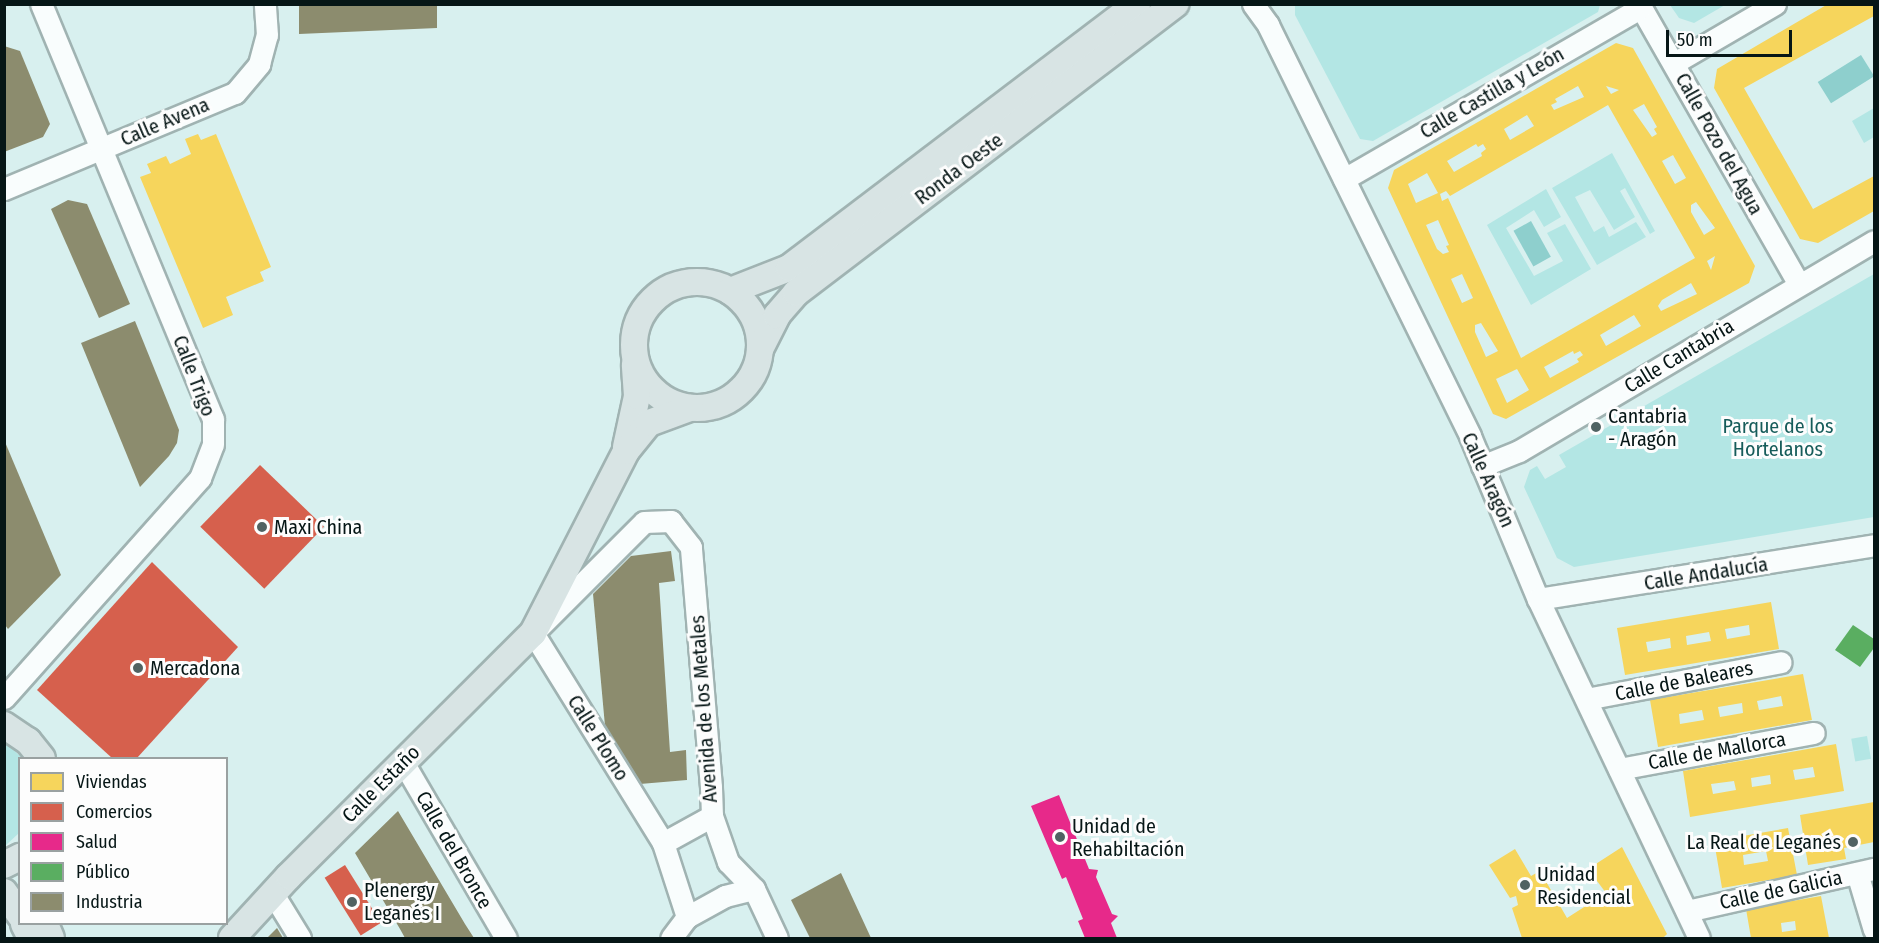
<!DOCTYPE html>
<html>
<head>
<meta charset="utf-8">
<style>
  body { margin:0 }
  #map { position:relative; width:1879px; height:943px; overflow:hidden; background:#d8f0ef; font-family:"Fira Sans Condensed",sans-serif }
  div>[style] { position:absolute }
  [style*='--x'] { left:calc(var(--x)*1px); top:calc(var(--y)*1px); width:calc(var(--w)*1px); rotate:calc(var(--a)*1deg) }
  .green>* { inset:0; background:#b3e6e4; transform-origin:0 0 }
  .water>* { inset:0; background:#8ecfcd; transform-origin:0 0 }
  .homes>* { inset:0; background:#f6d55c }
  .shops>* { inset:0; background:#d6604d; transform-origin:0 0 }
  .health>* { inset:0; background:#e7298a }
  .public>* { inset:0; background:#5aae61 }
  .industry>* { inset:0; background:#8c8c6e }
  .roads { filter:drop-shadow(2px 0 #a0b3b2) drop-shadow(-2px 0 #a0b3b2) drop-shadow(0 2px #a0b3b2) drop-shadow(0 -2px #a0b3b2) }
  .minor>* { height:21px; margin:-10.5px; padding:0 10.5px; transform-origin:10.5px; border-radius:10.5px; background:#f9fdfd }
  .major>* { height:26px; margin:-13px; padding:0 13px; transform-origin:13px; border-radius:13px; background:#d8e4e4 }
  .major>.ring { margin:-13px; padding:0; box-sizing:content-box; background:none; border:26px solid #d8e4e4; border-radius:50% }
  .dots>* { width:16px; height:16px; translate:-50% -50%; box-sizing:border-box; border:3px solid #fdfdfd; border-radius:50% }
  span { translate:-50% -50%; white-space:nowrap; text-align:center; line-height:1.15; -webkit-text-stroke:6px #fdfdfd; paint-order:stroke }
  .street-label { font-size:20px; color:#061616 }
  .poi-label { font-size:20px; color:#061616 }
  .left { translate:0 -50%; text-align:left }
  .right { translate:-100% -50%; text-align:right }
  .park-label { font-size:20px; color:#165c5a }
  .frame { position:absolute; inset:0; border:6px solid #061616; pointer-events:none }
  .legend { position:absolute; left:18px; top:757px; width:210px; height:168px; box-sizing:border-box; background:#fdfdfd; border:2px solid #9aa1a1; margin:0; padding:8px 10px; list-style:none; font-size:18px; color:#061616 }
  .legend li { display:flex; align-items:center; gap:12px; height:30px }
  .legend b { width:30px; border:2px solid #9aa1a1 }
  .scale { position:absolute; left:1666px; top:30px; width:126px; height:27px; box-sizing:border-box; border:3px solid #061616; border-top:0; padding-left:8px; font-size:18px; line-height:21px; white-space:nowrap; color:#061616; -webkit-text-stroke:4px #fdfdfd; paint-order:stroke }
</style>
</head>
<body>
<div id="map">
  <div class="green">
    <i style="clip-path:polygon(1295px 5px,1295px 4px,1600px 5px,1598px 12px,1373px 141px,1360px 139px,1295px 15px)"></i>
    <i style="clip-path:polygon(1670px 5px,1725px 5px,1694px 23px,1679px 18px)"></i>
    <i style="clip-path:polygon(1874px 108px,1874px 137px,1864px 143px,1852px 121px)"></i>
    <i style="clip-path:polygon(1612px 153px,1655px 231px,1650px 234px,1625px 188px,1620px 191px,1635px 217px,1614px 230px,1590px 190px,1575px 197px,1594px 232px,1604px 226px,1609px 237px,1636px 222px,1646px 237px,1597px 265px,1552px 188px)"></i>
    <i style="clip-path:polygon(1546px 189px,1561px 217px,1544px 227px,1534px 210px,1506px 228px,1534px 276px,1563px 261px,1547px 233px,1565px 224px,1591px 269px,1531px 305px,1487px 225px)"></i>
    <i style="clip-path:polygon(1874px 274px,1874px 517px,1574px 567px,1557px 558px,1524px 487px,1530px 470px,1537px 466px,1545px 479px,1566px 467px,1559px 455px)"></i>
    <i style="left:1867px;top:736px;width:23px;height:16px;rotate:80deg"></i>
    <i style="clip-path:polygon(4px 741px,22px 758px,19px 833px,5px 846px)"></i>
  </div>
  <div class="water">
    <i style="left:1861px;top:55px;width:25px;height:51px;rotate:58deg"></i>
    <i style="left:1531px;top:221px;width:41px;height:20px;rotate:61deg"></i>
  </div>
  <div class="homes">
    <i style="clip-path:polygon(1828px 4px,1874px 4px,1874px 16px,1744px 88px,1813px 209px,1874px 176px,1874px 211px,1818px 243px,1800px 239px,1714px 88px,1717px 69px)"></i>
    <i style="clip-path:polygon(evenodd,1616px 43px,1633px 48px,1755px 266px,1749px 283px,1506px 419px,1493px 414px,1388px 188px,1394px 170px,1616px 43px,1578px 86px,1584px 97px,1554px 110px,1551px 105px,1557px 102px,1555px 99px,1578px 86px,1616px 43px,1606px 86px,1619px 90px,1611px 94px,1606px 86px,1616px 43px,1644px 104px,1657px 127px,1654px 129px,1657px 134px,1652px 137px,1633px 110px,1644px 104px,1616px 43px,1608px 105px,1695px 258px,1521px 358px,1448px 198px,1442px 201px,1440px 194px,1446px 191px,1450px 196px,1608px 105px,1616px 43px,1527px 115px,1534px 126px,1510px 140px,1504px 129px,1527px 115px,1616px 43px,1476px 144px,1478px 147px,1483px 144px,1486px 149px,1481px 153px,1482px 156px,1454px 172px,1447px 161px,1476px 144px,1616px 43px,1673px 155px,1686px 178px,1675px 184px,1662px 161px,1673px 155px,1616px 43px,1427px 173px,1438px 193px,1416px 203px,1408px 184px,1427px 173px,1616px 43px,1696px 202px,1715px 228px,1704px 235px,1691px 212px,1691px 205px,1696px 202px,1616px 43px,1438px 220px,1449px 245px,1446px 246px,1449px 252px,1443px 254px,1437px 249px,1426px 225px,1438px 220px,1616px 43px,1715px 256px,1711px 270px,1707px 261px,1715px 256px,1616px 43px,1462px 274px,1473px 298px,1462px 303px,1451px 279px,1462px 274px,1616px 43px,1691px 283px,1697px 294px,1661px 311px,1658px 306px,1662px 300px,1691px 283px,1616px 43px,1634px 315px,1641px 326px,1606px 346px,1600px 335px,1634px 315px,1616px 43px,1481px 323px,1498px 351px,1486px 357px,1475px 332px,1475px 325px,1481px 323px,1616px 43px,1573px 351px,1574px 354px,1580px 351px,1583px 355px,1577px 359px,1579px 362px,1550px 378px,1544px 367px,1573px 351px,1616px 43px,1517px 369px,1529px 390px,1507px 403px,1496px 379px,1517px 369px)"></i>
    <i style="clip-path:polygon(198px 134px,201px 140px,216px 134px,271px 267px,260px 272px,264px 281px,226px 297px,233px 315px,203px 328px,140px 177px,151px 173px,147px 164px,166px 156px,170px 164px,191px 154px,185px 139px)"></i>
    <i style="clip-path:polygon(evenodd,1771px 602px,1779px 649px,1625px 675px,1617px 628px,1771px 602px,1749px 625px,1750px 635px,1727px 639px,1725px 629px,1749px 625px,1771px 602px,1709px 632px,1711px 641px,1687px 645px,1686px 636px,1709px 632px,1771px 602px,1670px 638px,1671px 648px,1648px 652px,1646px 642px,1670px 638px)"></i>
    <i style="clip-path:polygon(evenodd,1803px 674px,1812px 720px,1658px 747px,1650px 700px,1803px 674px,1781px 696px,1783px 706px,1759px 710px,1757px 701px,1781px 696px,1803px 674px,1742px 703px,1743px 713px,1720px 717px,1718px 707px,1742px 703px,1803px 674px,1702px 710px,1704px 720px,1680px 724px,1679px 714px,1702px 710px)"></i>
    <i style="clip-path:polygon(evenodd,1836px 744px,1844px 791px,1690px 817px,1683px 771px,1836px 744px,1813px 767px,1815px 777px,1795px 780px,1793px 770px,1813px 767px,1836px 744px,1770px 775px,1771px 784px,1752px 787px,1751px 778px,1770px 775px,1836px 744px,1734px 781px,1736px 790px,1713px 794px,1711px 784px,1734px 781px)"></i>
    <i style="clip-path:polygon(1874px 802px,1874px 842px,1844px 848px,1846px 859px,1808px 865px,1800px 815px)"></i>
    <i style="clip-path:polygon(evenodd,1788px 828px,1797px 875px,1722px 888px,1714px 841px,1788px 828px,1766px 851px,1768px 861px,1744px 865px,1743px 855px,1766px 851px)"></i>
    <i style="clip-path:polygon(1622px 847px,1667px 934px,1663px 938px,1522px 938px,1512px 908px,1518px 905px,1516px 896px,1510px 898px,1489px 865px,1515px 849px,1531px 876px,1540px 871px,1567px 918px,1606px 893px,1588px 869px)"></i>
    <i style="clip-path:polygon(evenodd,1821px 896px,1829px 938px,1751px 938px,1746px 909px,1821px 896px,1795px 921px,1796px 930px,1782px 932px,1781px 923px,1795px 921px)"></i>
  </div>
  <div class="shops">
    <i style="left:260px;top:465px;width:89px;height:86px;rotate:44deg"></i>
    <i style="clip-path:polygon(152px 562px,238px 647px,137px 758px,112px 758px,37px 690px)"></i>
    <i style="left:345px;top:865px;width:68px;height:24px;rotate:58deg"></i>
  </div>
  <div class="health">
    <i style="clip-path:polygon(1059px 795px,1089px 869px,1098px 870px,1096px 877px,1112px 914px,1118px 916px,1111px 923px,1117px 938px,1085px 938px,1078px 921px,1083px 919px,1066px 877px,1062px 879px,1031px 806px)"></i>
  </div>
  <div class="public">
    <i style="clip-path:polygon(1853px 625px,1874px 639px,1874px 648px,1860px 667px,1835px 650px)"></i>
  </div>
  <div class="industry">
    <i style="clip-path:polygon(299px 4px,437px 4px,437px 28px,299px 34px)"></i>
    <i style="clip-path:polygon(4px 46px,20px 51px,50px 124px,43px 137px,4px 152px)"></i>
    <i style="clip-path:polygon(68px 200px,87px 204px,130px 304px,99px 318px,51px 209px)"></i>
    <i style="clip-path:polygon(135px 321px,179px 430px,177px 443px,169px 456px,140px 487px,81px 343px)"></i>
    <i style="clip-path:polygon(5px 442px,61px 575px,8px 629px,5px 625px)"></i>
    <i style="clip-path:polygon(671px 551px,675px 581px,659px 583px,670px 752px,686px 750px,687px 780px,640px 784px,605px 726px,593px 594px,631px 556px)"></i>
    <i style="clip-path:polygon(398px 811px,465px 924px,474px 938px,405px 938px,400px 929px,355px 853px)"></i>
    <i style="clip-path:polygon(841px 873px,871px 938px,810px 938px,791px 900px)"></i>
    <i style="clip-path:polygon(277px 928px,283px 938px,267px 938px)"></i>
  </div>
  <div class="roads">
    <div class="minor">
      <i style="--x:1253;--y:4;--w:26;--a:54"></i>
      <i style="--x:1268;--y:25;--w:458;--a:63.8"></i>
      <i style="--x:1470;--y:436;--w:177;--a:67.4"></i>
      <i style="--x:1538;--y:599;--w:375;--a:64.6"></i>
      <i style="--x:1639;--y:4;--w:323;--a:60.3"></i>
      <i style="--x:1674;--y:63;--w:117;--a:-30.3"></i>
      <i style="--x:1344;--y:179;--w:342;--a:-30"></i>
      <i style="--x:4;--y:189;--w:250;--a:-22.6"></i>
      <i style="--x:235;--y:93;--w:38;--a:-50"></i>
      <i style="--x:259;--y:64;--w:30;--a:-75"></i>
      <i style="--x:267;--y:35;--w:31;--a:-94"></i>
      <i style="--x:1482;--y:466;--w:40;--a:-22"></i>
      <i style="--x:1519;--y:451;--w:412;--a:-30.6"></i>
      <i style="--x:1538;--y:599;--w:340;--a:-9.1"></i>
      <i style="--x:4;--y:698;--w:295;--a:-48.3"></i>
      <i style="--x:200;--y:478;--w:36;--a:-69"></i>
      <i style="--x:213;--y:444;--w:25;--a:-90"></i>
      <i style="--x:213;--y:419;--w:449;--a:-112.5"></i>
      <i style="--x:1586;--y:699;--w:198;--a:-10.7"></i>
      <i style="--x:403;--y:762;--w:204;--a:59.7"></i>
      <i style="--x:1619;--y:769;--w:198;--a:-10.5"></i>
      <i style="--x:712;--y:816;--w:49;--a:70.8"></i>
      <i style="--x:728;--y:862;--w:37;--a:46"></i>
      <i style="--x:663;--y:843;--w:56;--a:-28.9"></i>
      <i style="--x:712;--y:816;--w:29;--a:-92"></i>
      <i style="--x:711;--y:787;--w:241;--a:-94.8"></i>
      <i style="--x:691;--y:547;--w:33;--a:-128"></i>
      <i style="--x:671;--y:521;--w:27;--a:178"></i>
      <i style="--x:644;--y:522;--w:157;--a:135"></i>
      <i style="--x:533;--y:633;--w:247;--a:58.2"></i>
      <i style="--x:663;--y:843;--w:78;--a:72"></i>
      <i style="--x:687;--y:917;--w:26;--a:127"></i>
      <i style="--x:1857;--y:873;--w:59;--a:73.4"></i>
      <i style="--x:273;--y:894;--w:52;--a:58.5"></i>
      <i style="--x:1687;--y:911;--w:192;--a:-12.7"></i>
      <i style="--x:687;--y:917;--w:43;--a:-28.9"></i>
      <i style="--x:725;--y:896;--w:30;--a:-14"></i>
      <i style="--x:754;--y:889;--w:54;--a:64.9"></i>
    </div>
    <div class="major">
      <i class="ring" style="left:634px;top:282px;width:100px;height:100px"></i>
      <i style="--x:730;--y:291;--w:63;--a:-21.3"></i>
      <i style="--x:789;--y:268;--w:437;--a:-37.2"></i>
      <i style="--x:760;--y:349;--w:38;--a:-63"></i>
      <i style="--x:777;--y:315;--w:29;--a:-49"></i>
      <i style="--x:796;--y:293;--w:477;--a:-37.3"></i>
      <i style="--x:626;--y:447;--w:52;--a:-77.8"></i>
      <i style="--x:637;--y:396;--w:31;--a:-94"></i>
      <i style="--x:4;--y:725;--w:29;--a:34"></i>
      <i style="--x:28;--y:741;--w:22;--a:51"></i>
      <i style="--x:4;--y:865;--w:18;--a:-27"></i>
      <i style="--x:4;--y:892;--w:28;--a:55"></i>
      <i style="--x:24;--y:924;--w:16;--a:63"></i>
      <i style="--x:45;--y:924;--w:15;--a:67"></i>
      <i style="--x:232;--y:938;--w:84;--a:-47.4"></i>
      <i style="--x:289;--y:876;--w:344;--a:-44.9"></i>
      <i style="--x:533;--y:633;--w:204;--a:-62.9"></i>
      <i style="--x:626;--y:451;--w:36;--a:-51"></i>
      <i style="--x:649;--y:423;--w:44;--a:-20.1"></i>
    </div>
  </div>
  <div class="dots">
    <i style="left:1596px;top:427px;background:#506262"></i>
    <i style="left:262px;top:527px;background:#506262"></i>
    <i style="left:138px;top:668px;background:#506262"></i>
    <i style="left:1060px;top:837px;background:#506262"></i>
    <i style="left:1853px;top:842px;background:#506262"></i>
    <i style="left:1525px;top:885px;background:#506262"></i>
    <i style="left:352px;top:902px;background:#506262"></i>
  </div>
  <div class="street-label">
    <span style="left:1492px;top:93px;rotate:-30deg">Calle Castilla y León</span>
    <span style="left:165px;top:122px;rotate:-23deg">Calle Avena</span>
    <span style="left:1719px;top:144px;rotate:61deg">Calle Pozo del Agua</span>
    <span style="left:959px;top:169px;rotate:-37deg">Ronda Oeste</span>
    <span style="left:1679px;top:356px;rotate:-31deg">Calle Cantabria</span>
    <span style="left:194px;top:376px;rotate:69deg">Calle Trigo</span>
    <span style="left:1488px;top:480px;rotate:66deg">Calle Aragón</span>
    <span style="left:1706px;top:574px;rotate:-9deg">Calle Andalucía</span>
    <span style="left:1684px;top:681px;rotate:-11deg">Calle de Baleares</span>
    <span style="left:704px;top:709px;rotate:-94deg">Avenida de los Metales</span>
    <span style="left:598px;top:738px;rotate:58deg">Calle Plomo</span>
    <span style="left:1717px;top:751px;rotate:-10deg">Calle de Mallorca</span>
    <span style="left:381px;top:784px;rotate:-45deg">Calle Estaño</span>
    <span style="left:454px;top:850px;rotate:60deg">Calle del Bronce</span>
    <span style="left:1781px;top:890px;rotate:-12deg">Calle de Galicia</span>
  </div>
  <div class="poi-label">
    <span class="left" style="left:1608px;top:428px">Cantabria<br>- Aragón</span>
    <span class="left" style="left:274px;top:527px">Maxi China</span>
    <span class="left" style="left:150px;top:668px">Mercadona</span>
    <span class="left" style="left:1072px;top:838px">Unidad de<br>Rehabiltación</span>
    <span class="right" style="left:1841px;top:842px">La Real de Leganés</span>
    <span class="left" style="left:1537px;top:886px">Unidad<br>Residencial</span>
    <span class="left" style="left:364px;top:902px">Plenergy<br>Leganés I</span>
  </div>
  <div class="park-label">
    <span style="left:1778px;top:438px">Parque de los<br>Hortelanos</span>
  </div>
  <div class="frame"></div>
  <ul class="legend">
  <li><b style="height:16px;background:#f6d55c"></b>Viviendas</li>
  <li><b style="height:16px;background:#d6604d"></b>Comercios</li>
  <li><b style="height:16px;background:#e7298a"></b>Salud</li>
  <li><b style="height:16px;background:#5aae61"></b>Público</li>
  <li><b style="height:16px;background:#8c8c6e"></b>Industria</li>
  </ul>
  <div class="scale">50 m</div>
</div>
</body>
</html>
